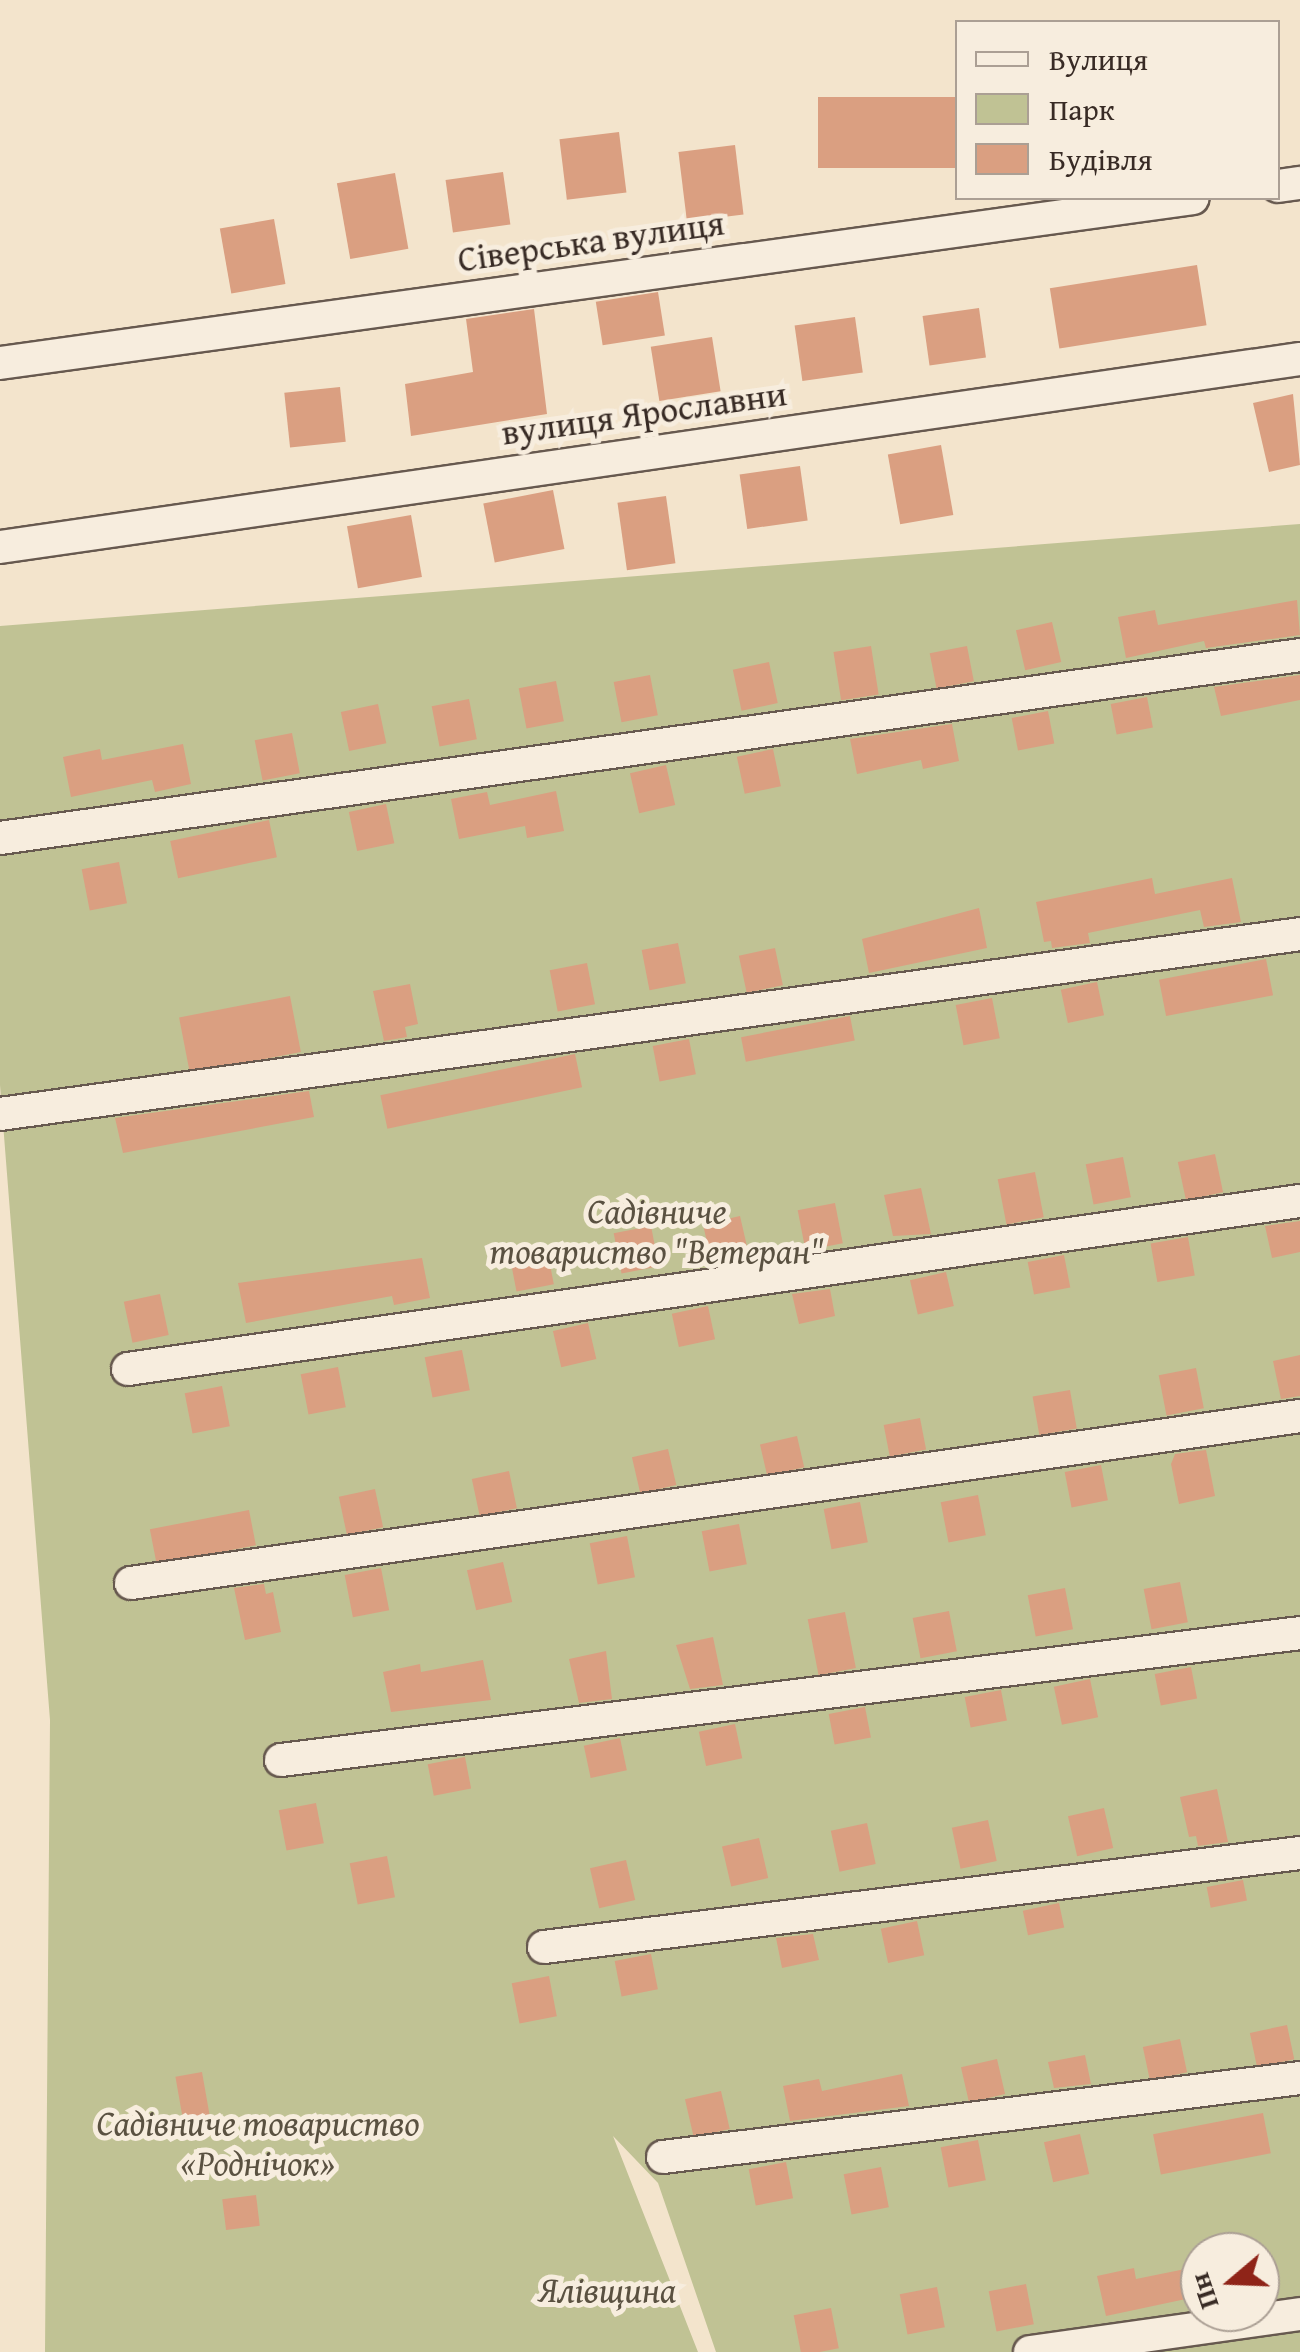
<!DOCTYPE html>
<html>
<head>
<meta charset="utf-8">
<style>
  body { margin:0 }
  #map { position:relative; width:1300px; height:2352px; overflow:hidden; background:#f3e4cc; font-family:"Gentium Book Plus",serif }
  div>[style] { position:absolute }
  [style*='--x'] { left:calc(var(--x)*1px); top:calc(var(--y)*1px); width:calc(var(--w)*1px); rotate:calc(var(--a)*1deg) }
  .green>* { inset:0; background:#c0c294 }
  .building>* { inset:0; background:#da9f81; transform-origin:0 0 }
  .roads { filter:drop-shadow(2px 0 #67594f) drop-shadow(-2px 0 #67594f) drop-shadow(0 2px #67594f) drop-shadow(0 -2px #67594f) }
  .minor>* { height:32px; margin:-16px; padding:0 16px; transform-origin:16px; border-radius:16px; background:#f7edde }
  span { translate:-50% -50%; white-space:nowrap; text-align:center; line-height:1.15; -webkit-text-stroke:10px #f7edde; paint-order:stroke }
  .street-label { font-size:35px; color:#382b25 }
  .park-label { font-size:35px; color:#5a5141; font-style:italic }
  .legend { position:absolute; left:955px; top:20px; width:325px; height:180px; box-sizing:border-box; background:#f7edde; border:2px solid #ab9f94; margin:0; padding:12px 18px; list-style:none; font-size:30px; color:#382b25 }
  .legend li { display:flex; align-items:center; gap:20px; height:50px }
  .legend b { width:50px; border:2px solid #ab9f94 }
  .north { position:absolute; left:1180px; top:2232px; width:100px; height:100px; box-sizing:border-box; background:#f7edde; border:2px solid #ab9f94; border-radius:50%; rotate:251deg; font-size:28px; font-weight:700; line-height:40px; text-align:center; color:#382b25 }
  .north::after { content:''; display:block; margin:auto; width:35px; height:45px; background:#8f2418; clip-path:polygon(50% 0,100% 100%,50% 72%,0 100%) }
</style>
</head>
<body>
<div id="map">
  <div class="green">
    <i style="clip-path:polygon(evenodd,1300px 524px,1300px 2352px,716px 2352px,658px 2183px,613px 2136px,698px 2352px,45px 2352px,50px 1720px,0 1085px,0 626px,1300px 524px,1200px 2252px,1260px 2252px,1260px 2312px,1200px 2312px,1200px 2252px)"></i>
  </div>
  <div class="building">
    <i style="left:958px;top:97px;width:71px;height:140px;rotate:90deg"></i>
    <i style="left:619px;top:132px;width:61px;height:60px;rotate:83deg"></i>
    <i style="left:735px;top:145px;width:70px;height:57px;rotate:83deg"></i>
    <i style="left:503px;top:172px;width:53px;height:58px;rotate:82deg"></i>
    <i style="left:395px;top:173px;width:77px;height:59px;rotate:80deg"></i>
    <i style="left:274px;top:219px;width:66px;height:55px;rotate:80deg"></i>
    <i style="left:1197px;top:265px;width:61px;height:149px;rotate:81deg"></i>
    <i style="left:658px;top:292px;width:44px;height:63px;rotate:81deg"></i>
    <i style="left:979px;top:308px;width:50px;height:57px;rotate:82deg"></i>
    <i style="clip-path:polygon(534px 309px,547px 414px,411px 436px,405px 384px,473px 372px,466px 319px)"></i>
    <i style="left:855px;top:317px;width:56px;height:61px;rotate:82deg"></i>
    <i style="left:712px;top:337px;width:55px;height:62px;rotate:81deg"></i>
    <i style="left:340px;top:387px;width:55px;height:56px;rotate:84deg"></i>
    <i style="clip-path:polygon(1293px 394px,1300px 465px,1269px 472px,1253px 403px)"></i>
    <i style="left:941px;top:445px;width:71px;height:54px;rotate:80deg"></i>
    <i style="left:800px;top:466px;width:55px;height:61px;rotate:82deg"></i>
    <i style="left:553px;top:490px;width:60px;height:71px;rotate:79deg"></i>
    <i style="left:666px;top:496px;width:68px;height:49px;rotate:82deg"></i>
    <i style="left:411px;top:515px;width:63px;height:65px;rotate:80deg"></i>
    <i style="clip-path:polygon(1297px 600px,1300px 635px,1206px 648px,1204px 641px,1126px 658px,1118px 617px,1155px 610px,1158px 625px)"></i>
    <i style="left:1052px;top:622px;width:41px;height:37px;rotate:77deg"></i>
    <i style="left:871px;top:646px;width:49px;height:38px;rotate:81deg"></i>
    <i style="left:967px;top:646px;width:36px;height:38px;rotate:79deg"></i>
    <i style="left:769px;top:662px;width:42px;height:37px;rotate:78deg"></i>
    <i style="left:650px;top:675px;width:41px;height:37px;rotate:79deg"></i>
    <i style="clip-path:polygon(1300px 675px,1300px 700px,1221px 716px,1214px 687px)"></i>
    <i style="left:556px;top:681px;width:41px;height:38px;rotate:79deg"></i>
    <i style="left:1147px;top:697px;width:31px;height:37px;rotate:79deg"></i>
    <i style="left:469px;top:699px;width:41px;height:38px;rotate:79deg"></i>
    <i style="left:378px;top:704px;width:40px;height:38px;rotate:78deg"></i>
    <i style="left:1048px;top:711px;width:33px;height:37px;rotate:79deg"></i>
    <i style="clip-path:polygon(952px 724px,959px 761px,923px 769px,921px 760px,857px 774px,850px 739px)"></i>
    <i style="left:292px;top:733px;width:41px;height:38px;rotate:79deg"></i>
    <i style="clip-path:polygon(183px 744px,191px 784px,155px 792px,152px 780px,71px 797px,63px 757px,100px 749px,102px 760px)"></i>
    <i style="left:773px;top:749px;width:38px;height:37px;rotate:78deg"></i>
    <i style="left:666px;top:765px;width:41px;height:37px;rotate:77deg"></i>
    <i style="clip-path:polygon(556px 791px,564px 831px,527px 838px,525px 826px,459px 839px,451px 799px,487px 792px,490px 805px)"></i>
    <i style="left:386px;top:804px;width:40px;height:38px;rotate:78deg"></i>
    <i style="left:269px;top:820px;width:38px;height:101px;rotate:78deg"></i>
    <i style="left:119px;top:862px;width:42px;height:38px;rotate:79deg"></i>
    <i style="clip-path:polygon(1152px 878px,1155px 894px,1232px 878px,1241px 922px,1204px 927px,1200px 910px,1088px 933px,1090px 943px,1052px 948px,1051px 941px,1044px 942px,1036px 902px)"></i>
    <i style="clip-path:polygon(979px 908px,987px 948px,869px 973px,862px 939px)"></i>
    <i style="left:678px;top:943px;width:41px;height:37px;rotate:79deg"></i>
    <i style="left:775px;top:948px;width:38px;height:37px;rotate:78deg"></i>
    <i style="left:1266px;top:959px;width:37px;height:109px;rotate:79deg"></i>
    <i style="left:587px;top:963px;width:42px;height:38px;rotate:79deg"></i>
    <i style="left:1097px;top:982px;width:34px;height:37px;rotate:78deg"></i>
    <i style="clip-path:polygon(410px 984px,418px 1024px,405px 1027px,407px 1037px,384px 1041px,373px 991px)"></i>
    <i style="left:290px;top:996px;width:57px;height:113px;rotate:79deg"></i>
    <i style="left:992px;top:998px;width:41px;height:37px;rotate:79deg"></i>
    <i style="left:850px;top:1016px;width:25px;height:111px;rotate:79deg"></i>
    <i style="left:689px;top:1039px;width:36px;height:37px;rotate:79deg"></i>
    <i style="left:575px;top:1054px;width:34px;height:199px;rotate:78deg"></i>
    <i style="clip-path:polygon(309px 1091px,314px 1117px,123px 1153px,115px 1118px)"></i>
    <i style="left:1215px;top:1154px;width:39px;height:38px;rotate:78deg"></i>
    <i style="left:1123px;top:1157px;width:41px;height:38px;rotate:79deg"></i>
    <i style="left:1035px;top:1172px;width:46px;height:38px;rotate:79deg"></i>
    <i style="clip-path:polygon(921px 1188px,931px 1234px,893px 1236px,884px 1195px)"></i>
    <i style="left:835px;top:1203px;width:41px;height:38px;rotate:79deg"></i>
    <i style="left:740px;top:1216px;width:41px;height:38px;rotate:77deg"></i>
    <i style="clip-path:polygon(1300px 1221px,1300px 1252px,1272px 1258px,1265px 1226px)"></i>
    <i style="left:651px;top:1226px;width:41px;height:38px;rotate:79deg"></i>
    <i style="left:1188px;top:1237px;width:39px;height:38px;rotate:80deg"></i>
    <i style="left:546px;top:1244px;width:41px;height:38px;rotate:79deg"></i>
    <i style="left:1064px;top:1255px;width:33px;height:37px;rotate:79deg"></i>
    <i style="clip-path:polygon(422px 1258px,430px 1298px,394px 1305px,392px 1296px,246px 1323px,238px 1283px)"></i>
    <i style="left:946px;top:1272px;width:35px;height:37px;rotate:77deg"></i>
    <i style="clip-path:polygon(830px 1289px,835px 1316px,799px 1324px,792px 1294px)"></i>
    <i style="left:160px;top:1294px;width:42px;height:37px;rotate:78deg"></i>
    <i style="left:708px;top:1306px;width:34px;height:37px;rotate:78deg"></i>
    <i style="left:588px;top:1323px;width:37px;height:36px;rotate:77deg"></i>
    <i style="left:462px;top:1350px;width:41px;height:38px;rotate:79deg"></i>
    <i style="clip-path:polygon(1300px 1355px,1300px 1396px,1281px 1399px,1273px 1361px)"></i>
    <i style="left:338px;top:1367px;width:41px;height:38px;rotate:79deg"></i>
    <i style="left:1196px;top:1368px;width:41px;height:38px;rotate:79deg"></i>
    <i style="left:222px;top:1386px;width:41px;height:38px;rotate:79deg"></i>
    <i style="left:1070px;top:1390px;width:39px;height:38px;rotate:80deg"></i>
    <i style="left:920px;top:1418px;width:32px;height:37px;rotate:79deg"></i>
    <i style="left:797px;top:1436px;width:32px;height:38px;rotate:77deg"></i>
    <i style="left:668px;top:1449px;width:37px;height:37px;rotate:77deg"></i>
    <i style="clip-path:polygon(1206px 1450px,1215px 1496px,1179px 1504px,1171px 1464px,1175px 1454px)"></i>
    <i style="left:1101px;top:1465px;width:36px;height:37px;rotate:79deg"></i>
    <i style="left:509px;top:1471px;width:38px;height:38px;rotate:78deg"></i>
    <i style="left:375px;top:1489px;width:39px;height:37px;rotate:78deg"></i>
    <i style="left:978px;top:1495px;width:41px;height:38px;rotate:79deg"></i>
    <i style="left:860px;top:1502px;width:41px;height:37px;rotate:79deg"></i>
    <i style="left:249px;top:1510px;width:36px;height:101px;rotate:79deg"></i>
    <i style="left:739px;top:1524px;width:41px;height:38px;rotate:79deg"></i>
    <i style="left:627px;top:1536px;width:42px;height:38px;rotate:79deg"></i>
    <i style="left:503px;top:1562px;width:41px;height:37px;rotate:77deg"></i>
    <i style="left:381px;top:1568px;width:43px;height:37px;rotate:79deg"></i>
    <i style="left:1180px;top:1582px;width:41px;height:37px;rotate:79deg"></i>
    <i style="clip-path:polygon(264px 1584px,266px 1594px,273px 1592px,281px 1632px,245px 1640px,234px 1588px)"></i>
    <i style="left:1065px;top:1588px;width:42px;height:38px;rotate:79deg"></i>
    <i style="left:949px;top:1611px;width:41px;height:37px;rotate:79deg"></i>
    <i style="left:845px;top:1612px;width:57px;height:38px;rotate:79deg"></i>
    <i style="clip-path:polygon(713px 1637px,723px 1685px,690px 1689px,676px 1645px)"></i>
    <i style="clip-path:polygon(606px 1651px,612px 1699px,579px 1703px,569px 1659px)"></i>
    <i style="clip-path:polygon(483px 1660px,491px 1700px,391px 1712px,383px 1672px,420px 1664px,421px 1672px)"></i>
    <i style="left:1191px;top:1667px;width:32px;height:37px;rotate:79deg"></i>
    <i style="left:1090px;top:1679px;width:39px;height:37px;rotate:78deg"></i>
    <i style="left:1001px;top:1690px;width:31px;height:37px;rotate:79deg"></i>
    <i style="left:865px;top:1707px;width:31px;height:37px;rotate:79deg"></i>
    <i style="left:735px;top:1724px;width:35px;height:37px;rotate:78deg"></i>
    <i style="left:620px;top:1738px;width:33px;height:37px;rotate:78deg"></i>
    <i style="left:465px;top:1757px;width:32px;height:38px;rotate:79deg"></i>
    <i style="clip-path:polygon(1217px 1789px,1228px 1842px,1198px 1846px,1196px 1836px,1189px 1837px,1180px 1797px)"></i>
    <i style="left:316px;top:1803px;width:41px;height:38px;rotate:79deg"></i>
    <i style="left:1104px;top:1808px;width:41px;height:37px;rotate:77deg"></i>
    <i style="left:988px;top:1820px;width:42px;height:37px;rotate:78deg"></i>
    <i style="left:867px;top:1823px;width:42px;height:37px;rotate:78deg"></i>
    <i style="left:759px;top:1838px;width:41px;height:38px;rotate:77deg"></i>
    <i style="left:387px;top:1856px;width:42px;height:38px;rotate:79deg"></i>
    <i style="left:626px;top:1860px;width:41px;height:37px;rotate:77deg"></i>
    <i style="left:1243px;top:1880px;width:21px;height:37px;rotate:79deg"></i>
    <i style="left:1059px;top:1903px;width:25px;height:37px;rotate:78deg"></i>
    <i style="left:917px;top:1921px;width:35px;height:37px;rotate:78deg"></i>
    <i style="clip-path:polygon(813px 1934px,819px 1960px,782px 1968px,776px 1938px)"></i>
    <i style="left:651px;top:1954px;width:36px;height:37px;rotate:79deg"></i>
    <i style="left:549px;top:1976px;width:41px;height:38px;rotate:79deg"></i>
    <i style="left:1287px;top:2025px;width:35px;height:38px;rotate:78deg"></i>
    <i style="left:1180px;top:2039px;width:34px;height:38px;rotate:78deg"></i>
    <i style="clip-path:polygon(1085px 2055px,1091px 2084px,1054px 2088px,1048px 2062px)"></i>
    <i style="left:997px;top:2059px;width:36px;height:37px;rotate:77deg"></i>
    <i style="left:202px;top:2072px;width:64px;height:27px;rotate:80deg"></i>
    <i style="clip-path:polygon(902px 2074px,909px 2106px,790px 2121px,783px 2086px,819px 2079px,822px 2091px)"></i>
    <i style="left:721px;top:2091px;width:39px;height:37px;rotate:77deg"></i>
    <i style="left:1263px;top:2113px;width:41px;height:112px;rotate:79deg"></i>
    <i style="left:1080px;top:2134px;width:41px;height:37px;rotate:77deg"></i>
    <i style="left:978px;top:2140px;width:41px;height:38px;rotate:79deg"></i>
    <i style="left:786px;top:2162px;width:37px;height:38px;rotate:79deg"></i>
    <i style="left:881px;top:2167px;width:41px;height:38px;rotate:79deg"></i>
    <i style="left:256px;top:2195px;width:31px;height:34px;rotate:83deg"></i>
    <i style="clip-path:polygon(1200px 2266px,1200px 2296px,1106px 2316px,1097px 2276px,1134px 2268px,1136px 2279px)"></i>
    <i style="left:1026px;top:2284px;width:41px;height:38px;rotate:79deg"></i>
    <i style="left:937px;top:2287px;width:41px;height:38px;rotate:79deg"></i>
    <i style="left:831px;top:2308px;width:41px;height:38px;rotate:79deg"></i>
  </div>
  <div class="roads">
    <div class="minor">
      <i style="--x:1278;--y:186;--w:22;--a:-8"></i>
      <i style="--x:0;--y:363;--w:1204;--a:-7.87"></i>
      <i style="--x:0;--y:547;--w:1314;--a:-8.23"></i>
      <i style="--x:0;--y:838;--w:1313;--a:-8.01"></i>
      <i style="--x:0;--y:1114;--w:1312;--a:-7.88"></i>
      <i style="--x:128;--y:1369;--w:1184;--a:-8.16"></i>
      <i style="--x:131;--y:1583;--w:1181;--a:-8.13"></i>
      <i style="--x:281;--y:1760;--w:1027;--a:-7.1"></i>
      <i style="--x:544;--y:1947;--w:762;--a:-7.09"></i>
      <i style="--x:663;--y:2157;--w:642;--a:-7.07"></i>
      <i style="--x:1030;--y:2352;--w:273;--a:-8"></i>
    </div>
  </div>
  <div class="street-label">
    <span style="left:591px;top:241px;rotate:-8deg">Сіверська вулиця</span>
    <span style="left:644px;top:413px;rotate:-8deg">вулиця Ярославни</span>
  </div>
  <div class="park-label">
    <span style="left:657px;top:1231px">Садівниче<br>товариство "Ветеран"</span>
    <span style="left:258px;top:2143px">Садівниче товариство<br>«Роднічок»</span>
    <span style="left:607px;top:2290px">Ялівщина</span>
  </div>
  <ul class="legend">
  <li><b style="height:12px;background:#f7edde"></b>Вулиця</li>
  <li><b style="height:28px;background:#c0c294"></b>Парк</li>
  <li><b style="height:28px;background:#da9f81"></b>Будівля</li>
  </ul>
  <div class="north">Пн</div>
</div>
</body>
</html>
